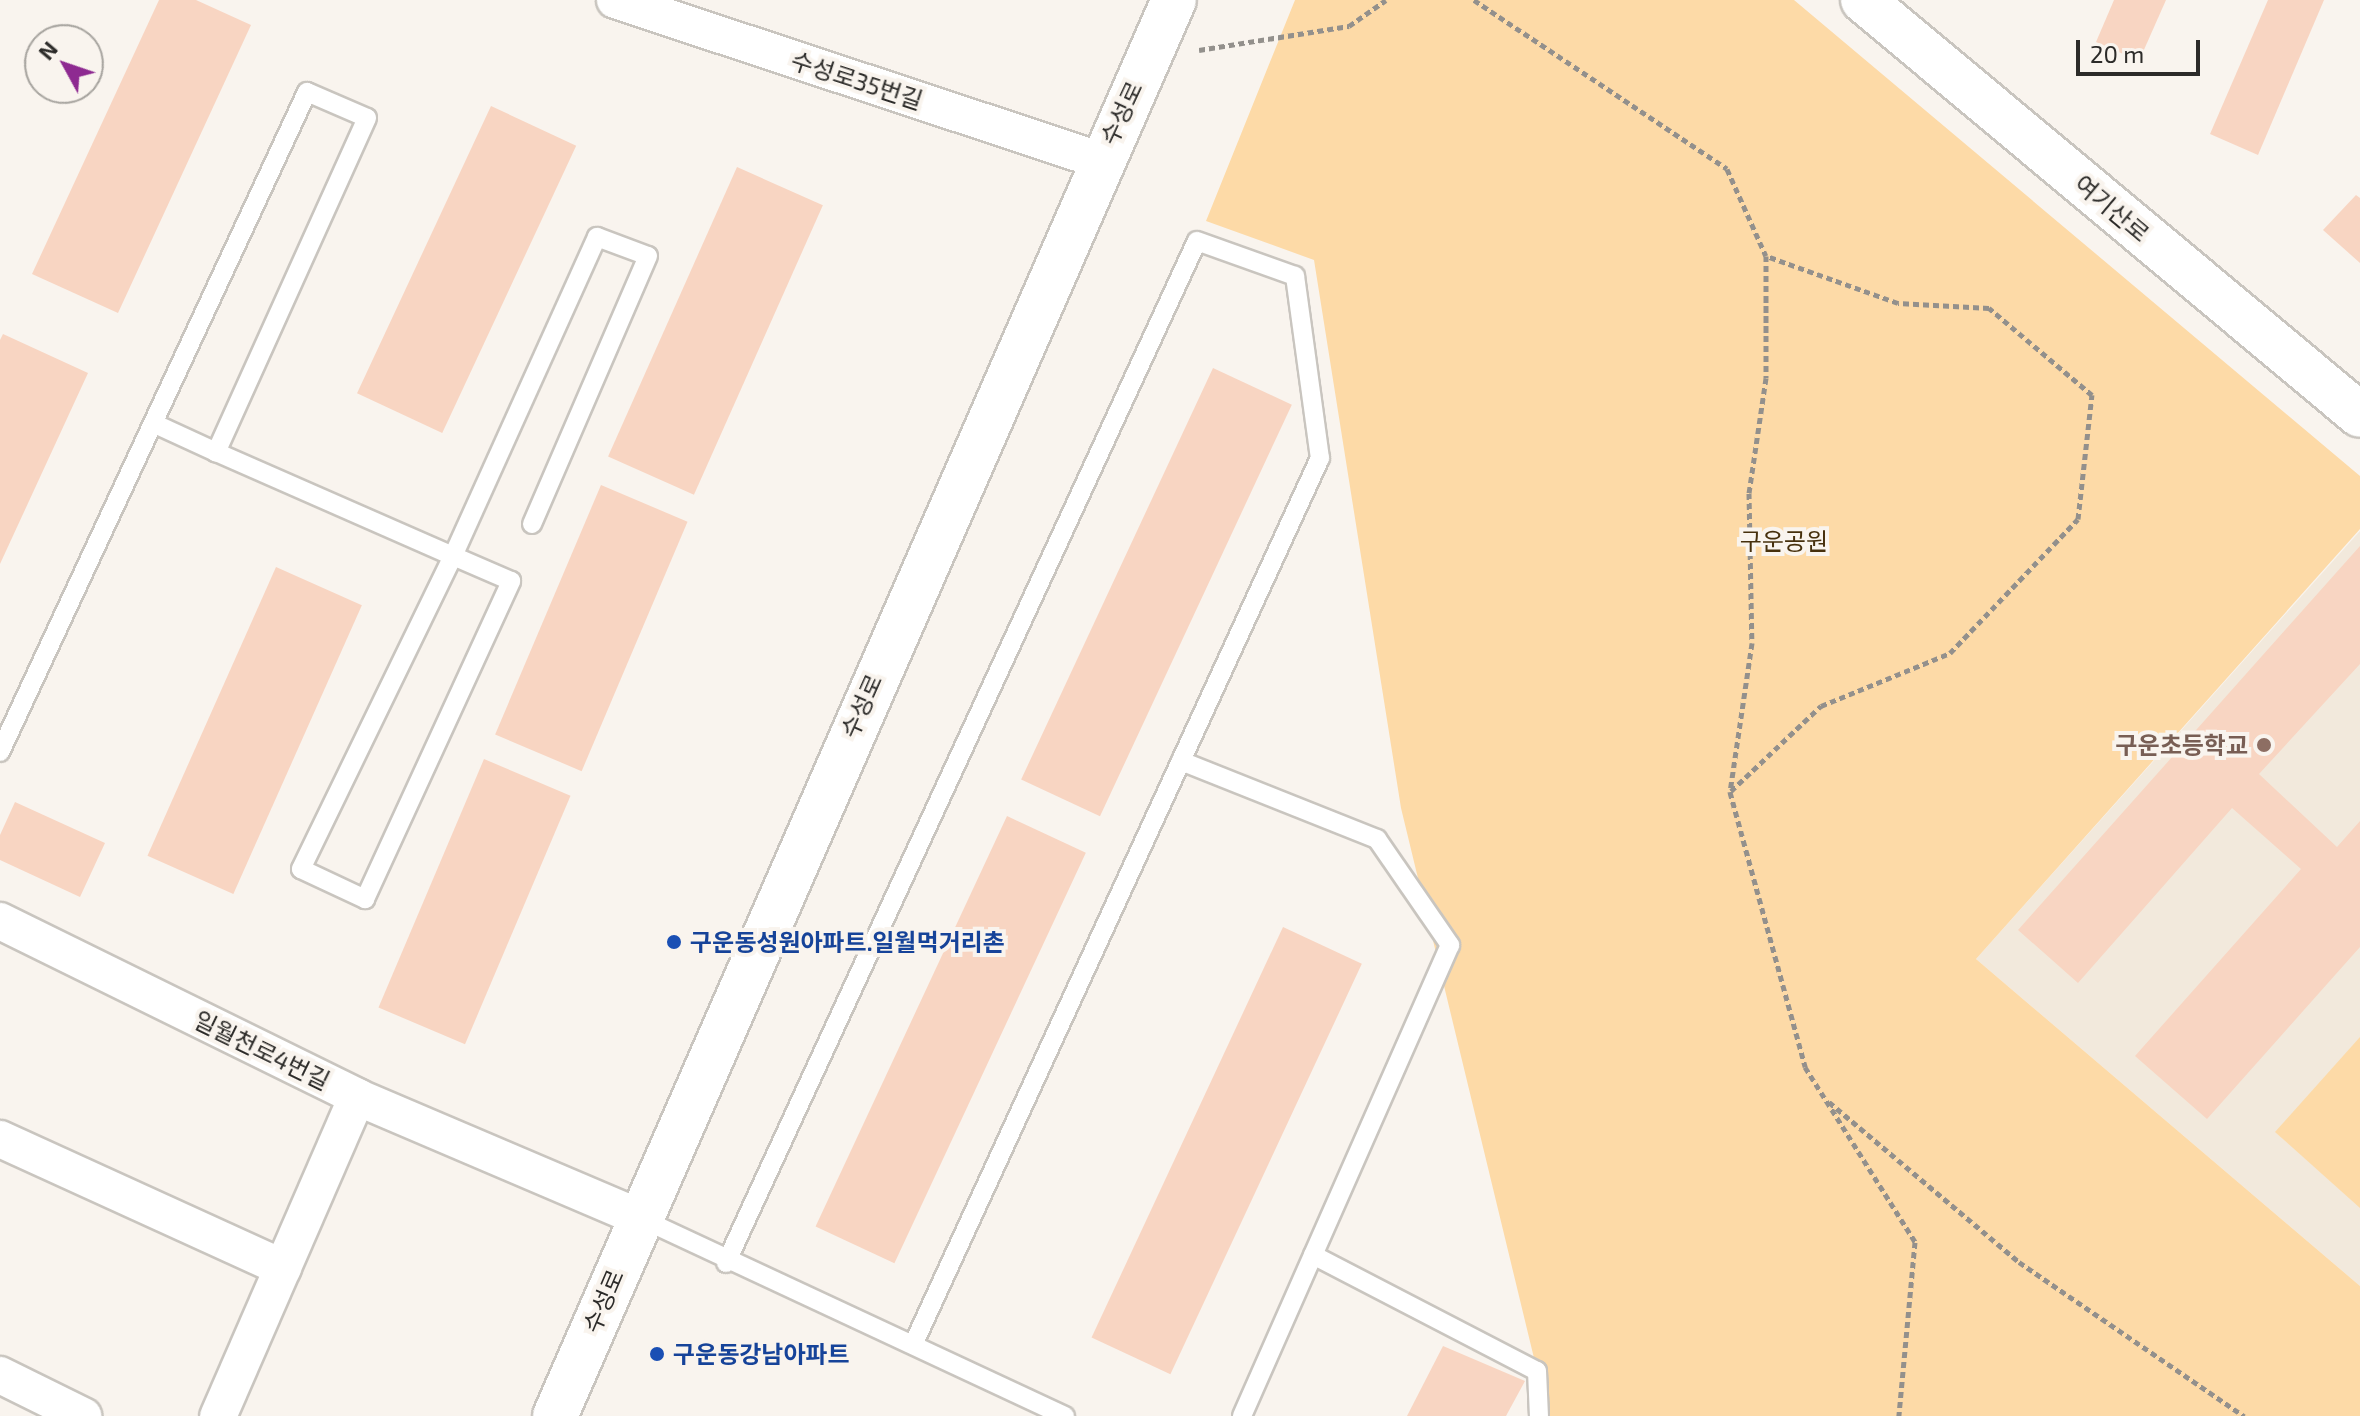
<!DOCTYPE html>
<html>
<head>
<meta charset="utf-8">
<style>
  body { margin:0 }
  #map { position:relative; width:2360px; height:1416px; overflow:hidden; background:#f9f4ee; font-family:"Exo 2","Noto Sans KR",sans-serif }
  div>[style] { position:absolute }
  [style*='--x'] { left:calc(var(--x)*1px); top:calc(var(--y)*1px); width:calc(var(--w)*1px); rotate:calc(var(--a)*1deg) }
  .built>* { inset:0; background:#f2e9dc }
  .green>* { inset:0; background:#fddaa7 }
  .building>* { inset:0; background:#f8d5c2; transform-origin:0 0 }
  .path>* { height:5px; margin-top:-2.5px; transform-origin:0; background:repeating-linear-gradient(90deg,#93908c 0 6px,transparent 0 10px) }
  .roads { filter:drop-shadow(2px 0 #c9c5bf) drop-shadow(-2px 0 #c9c5bf) drop-shadow(0 2px #c9c5bf) drop-shadow(0 -2px #c9c5bf) }
  .lane>* { height:18px; margin:-9px; padding:0 9px; transform-origin:9px; border-radius:9px; background:#fff }
  .street>* { height:36px; margin:-18px; padding:0 18px; transform-origin:18px; border-radius:18px; background:#fff }
  .secondary>* { height:44px; margin:-22px; padding:0 22px; transform-origin:22px; border-radius:22px; background:#fff }
  .dots>* { width:22px; height:22px; translate:-50% -50%; box-sizing:border-box; border:4px solid #f9f4ee; border-radius:50% }
  span { translate:-50% -50%; white-space:nowrap; text-align:center; line-height:1.15; -webkit-text-stroke:8px #f9f4ee; paint-order:stroke }
  .street-label { font-size:24px; color:#2c2b29 }
  .park-label { font-size:24px; color:#46300d }
  .education-label { font-size:24px; color:#785e54; font-weight:700 }
  .right { translate:-100% -50%; text-align:right }
  .transit-label { font-size:24px; color:#164399; font-weight:700 }
  .left { translate:0 -50%; text-align:left }
  .north { position:absolute; left:24px; top:24px; width:80px; height:80px; box-sizing:border-box; background:#f9f4ee; border:2px solid #a7a49f; border-radius:50%; rotate:310deg; font-size:22px; font-weight:700; line-height:32px; text-align:center; color:#2c2b29 }
  .north::after { content:''; display:block; margin:auto; width:28px; height:36px; background:#8e2a91; clip-path:polygon(50% 0,100% 100%,50% 72%,0 100%) }
  .scale { position:absolute; left:2076px; top:40px; width:124px; height:36px; box-sizing:border-box; border:4px solid #2c2b29; border-top:0; padding-left:10px; font-size:24px; line-height:28px; white-space:nowrap; color:#2c2b29; -webkit-text-stroke:6px #f9f4ee; paint-order:stroke }
</style>
</head>
<body>
<div id="map">
  <div class="built">
    <i style="clip-path:polygon(2360px 531px,2360px 1286px,1976px 959px)"></i>
  </div>
  <div class="green">
    <i style="clip-path:polygon(1295px 0,1794px 0,2360px 476px,2360px 529px,1976px 959px,2360px 1286px,2360px 1416px,1548px 1416px,1401px 808px,1314px 260px,1206px 221px)"></i>
    <i style="clip-path:polygon(2360px 1037px,2360px 1208px,2275px 1132px)"></i>
  </div>
  <div class="building">
    <i style="clip-path:polygon(159px 0,196px 0,251px 25px,118px 313px,32px 274px)"></i>
    <i style="clip-path:polygon(2114px 0,2166px 0,2139px 61px,2096px 42px)"></i>
    <i style="clip-path:polygon(2268px 0,2324px 0,2258px 155px,2210px 134px)"></i>
    <i style="left:491px;top:106px;width:94px;height:317px;rotate:25deg"></i>
    <i style="left:737px;top:167px;width:94px;height:317px;rotate:24deg"></i>
    <i style="clip-path:polygon(2356px 195px,2360px 198px,2360px 263px,2323px 230px)"></i>
    <i style="clip-path:polygon(3px 334px,88px 373px,0 564px,0 340px)"></i>
    <i style="left:1213px;top:368px;width:87px;height:454px;rotate:25deg"></i>
    <i style="left:601px;top:485px;width:94px;height:271px;rotate:23deg"></i>
    <i style="clip-path:polygon(2360px 546px,2360px 664px,2259px 774px,2337px 847px,2360px 821px,2360px 947px,2207px 1119px,2135px 1056px,2301px 869px,2232px 808px,2078px 983px,2018px 930px)"></i>
    <i style="left:276px;top:567px;width:94px;height:316px;rotate:24deg"></i>
    <i style="left:484px;top:759px;width:94px;height:270px;rotate:23deg"></i>
    <i style="clip-path:polygon(15px 802px,105px 843px,80px 897px,0 860px,0 835px)"></i>
    <i style="left:1007px;top:816px;width:87px;height:453px;rotate:25deg"></i>
    <i style="left:1283px;top:927px;width:87px;height:453px;rotate:25deg"></i>
    <i style="clip-path:polygon(1443px 1346px,1525px 1381px,1506px 1416px,1407px 1416px)"></i>
  </div>
  <div class="path">
    <i style="--x:1474;--y:0;--w:304;--a:33.7"></i>
    <i style="--x:1727;--y:169;--w:95;--a:65.9"></i>
    <i style="--x:1766;--y:256;--w:122;--a:90"></i>
    <i style="--x:1766;--y:378;--w:116;--a:98.4"></i>
    <i style="--x:1749;--y:493;--w:150;--a:88.9"></i>
    <i style="--x:1752;--y:643;--w:151;--a:98.4"></i>
    <i style="--x:1730;--y:792;--w:285;--a:74.7"></i>
    <i style="--x:1805;--y:1067;--w:207;--a:57.8"></i>
    <i style="--x:1915;--y:1242;--w:175;--a:95.3"></i>
    <i style="--x:1199;--y:50;--w:152;--a:-9.1"></i>
    <i style="--x:1349;--y:26;--w:45;--a:-35.1"></i>
    <i style="--x:1731;--y:791;--w:124;--a:-43.4"></i>
    <i style="--x:1821;--y:706;--w:139;--a:-22.3"></i>
    <i style="--x:1950;--y:653;--w:185;--a:-46.3"></i>
    <i style="--x:2078;--y:519;--w:125;--a:-83.6"></i>
    <i style="--x:2092;--y:395;--w:135;--a:-139.8"></i>
    <i style="--x:1989;--y:308;--w:91;--a:-176.9"></i>
    <i style="--x:1898;--y:303;--w:139;--a:-160.3"></i>
    <i style="--x:1829;--y:1102;--w:248;--a:40.1"></i>
    <i style="--x:2019;--y:1262;--w:273;--a:34.4"></i>
  </div>
  <div class="roads">
    <div class="lane">
      <i style="--x:216;--y:452;--w:259;--a:23.7"></i>
      <i style="--x:453;--y:556;--w:348;--a:115.9"></i>
      <i style="--x:301;--y:869;--w:71;--a:25.1"></i>
      <i style="--x:365;--y:899;--w:350;--a:-65.3"></i>
      <i style="--x:511;--y:581;--w:63;--a:-156.7"></i>
      <i style="--x:453;--y:556;--w:350;--a:-65.7"></i>
      <i style="--x:597;--y:237;--w:54;--a:20.4"></i>
      <i style="--x:648;--y:256;--w:292;--a:113.4"></i>
      <i style="--x:0;--y:752;--w:728;--a:-65.05"></i>
      <i style="--x:307;--y:92;--w:65;--a:23.4"></i>
      <i style="--x:367;--y:118;--w:367;--a:114.3"></i>
      <i style="--x:216;--y:452;--w:67;--a:-155.3"></i>
      <i style="--x:1181;--y:761;--w:211;--a:21.7"></i>
      <i style="--x:1377;--y:839;--w:129;--a:55.4"></i>
      <i style="--x:1450;--y:945;--w:515;--a:113.83"></i>
      <i style="--x:640;--y:1218;--w:469;--a:25"></i>
      <i style="--x:1313;--y:1255;--w:252;--a:27.4"></i>
      <i style="--x:1537;--y:1371;--w:45;--a:87.5"></i>
      <i style="--x:726;--y:1263;--w:1125;--a:-65.26"></i>
      <i style="--x:1197;--y:241;--w:104;--a:19.7"></i>
      <i style="--x:1295;--y:276;--w:184;--a:82.2"></i>
      <i style="--x:1320;--y:458;--w:976;--a:114.65"></i>
    </div>
    <div class="street">
      <i style="--x:615;--y:0;--w:510;--a:18.29"></i>
      <i style="--x:0;--y:921;--w:398;--a:26.2"></i>
      <i style="--x:357;--y:1097;--w:348;--a:113.5"></i>
      <i style="--x:357;--y:1097;--w:306;--a:23.1"></i>
      <i style="--x:0;--y:1139;--w:311;--a:24.5"></i>
      <i style="--x:0;--y:1375;--w:93;--a:26.3"></i>
    </div>
    <div class="secondary">
      <i style="--x:1863;--y:0;--w:647;--a:39.86"></i>
      <i style="--x:555;--y:1416;--w:1545;--a:-66.39"></i>
    </div>
  </div>
  <div class="dots">
    <i style="left:2264px;top:745px;background:#8d6e63"></i>
    <i style="left:674px;top:942px;background:#1a4fb4"></i>
    <i style="left:657px;top:1354px;background:#1a4fb4"></i>
  </div>
  <div class="street-label">
    <span style="left:857px;top:80px;rotate:18deg">수성로35번길</span>
    <span style="left:1121px;top:113px;rotate:-65deg">수성로</span>
    <span style="left:2112px;top:208px;rotate:40deg">여기산로</span>
    <span style="left:861px;top:706px;rotate:-66deg">수성로</span>
    <span style="left:262px;top:1050px;rotate:26deg">일월천로4번길</span>
    <span style="left:603px;top:1301px;rotate:-67deg">수성로</span>
  </div>
  <div class="park-label">
    <span style="left:1784px;top:541px">구운공원</span>
  </div>
  <div class="education-label">
    <span class="right" style="left:2248px;top:745px">구운초등학교</span>
  </div>
  <div class="transit-label">
    <span class="left" style="left:690px;top:942px">구운동성원아파트.일월먹거리촌</span>
    <span class="left" style="left:673px;top:1354px">구운동강남아파트</span>
  </div>
  <div class="north">N</div>
  <div class="scale">20 m</div>
</div>
</body>
</html>
